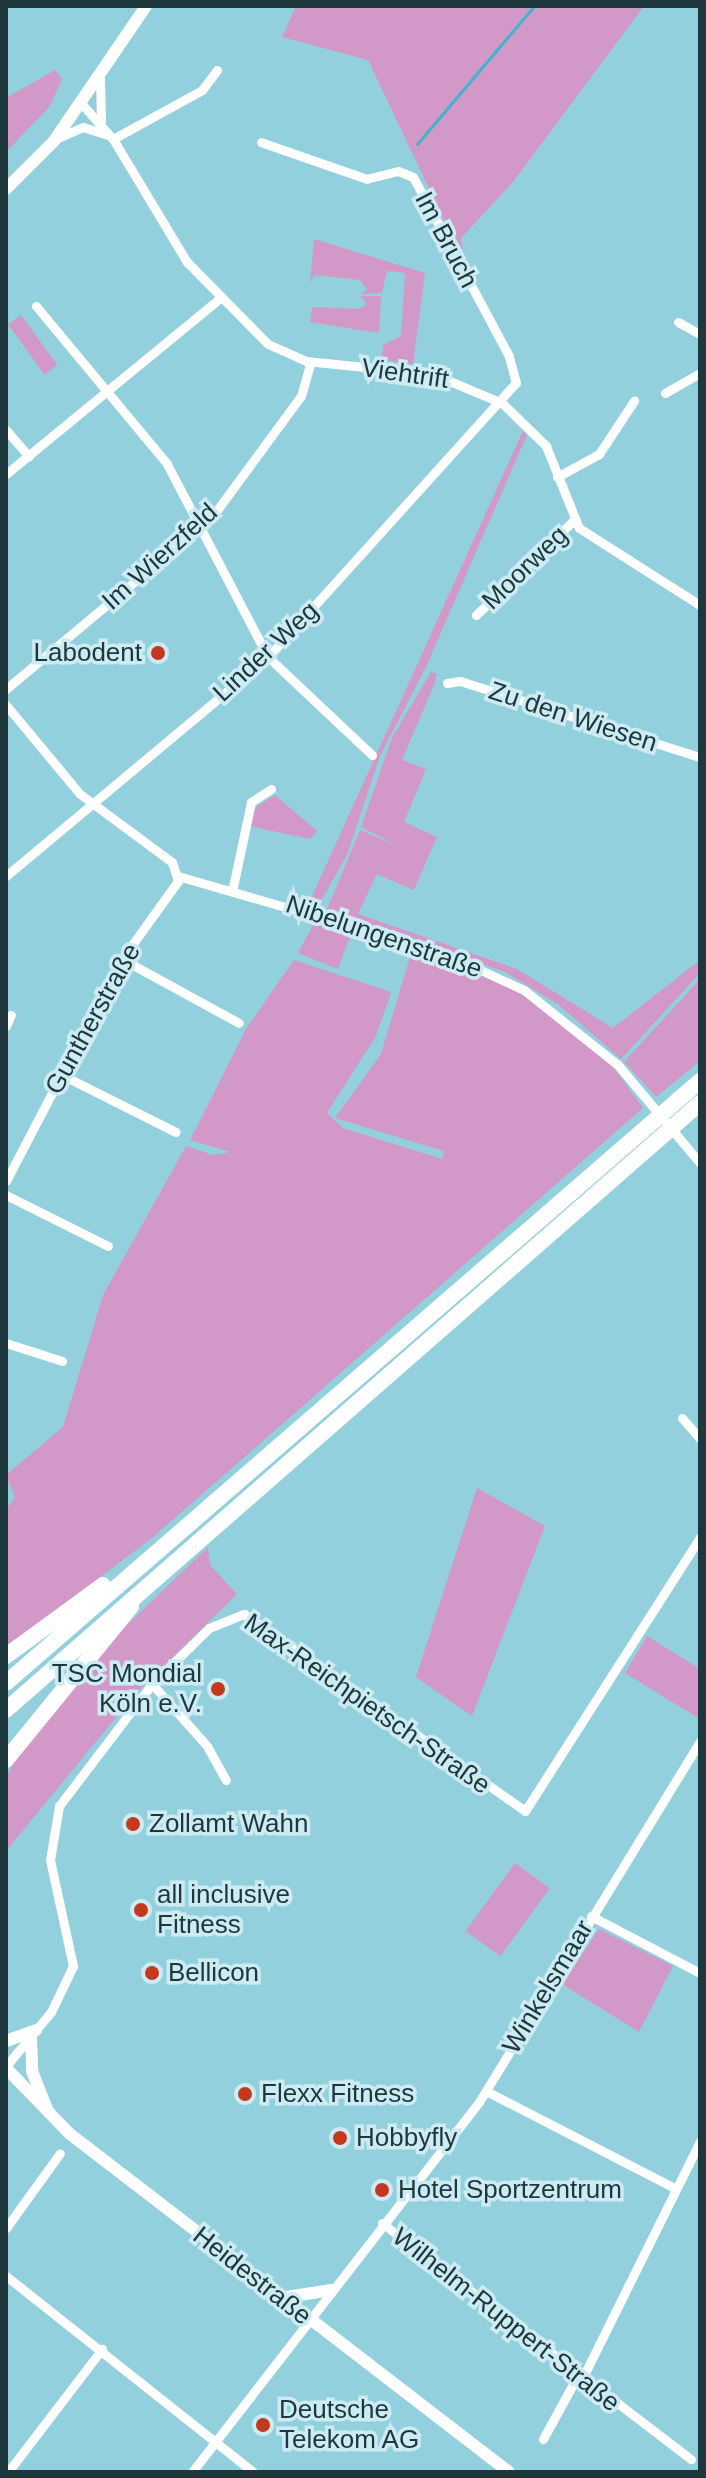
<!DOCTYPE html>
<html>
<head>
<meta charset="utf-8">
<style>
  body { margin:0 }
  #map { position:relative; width:706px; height:2478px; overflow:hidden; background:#93d0de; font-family:Arial,sans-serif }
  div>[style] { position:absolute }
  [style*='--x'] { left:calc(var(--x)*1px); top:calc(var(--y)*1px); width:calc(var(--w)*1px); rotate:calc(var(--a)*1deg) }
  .green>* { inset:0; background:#d298c7; transform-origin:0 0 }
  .stream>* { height:3px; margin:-1.5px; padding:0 1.5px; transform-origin:1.5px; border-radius:1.5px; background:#3db6cd }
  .street>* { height:9px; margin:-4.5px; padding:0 4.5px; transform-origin:4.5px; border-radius:4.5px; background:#fff }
  .secondary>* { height:12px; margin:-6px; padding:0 6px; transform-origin:6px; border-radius:6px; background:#fff }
  .highway>* { height:16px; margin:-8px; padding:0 8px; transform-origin:8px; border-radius:8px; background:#fff }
  .dots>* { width:22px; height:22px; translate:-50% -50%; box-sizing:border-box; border:4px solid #cdebf2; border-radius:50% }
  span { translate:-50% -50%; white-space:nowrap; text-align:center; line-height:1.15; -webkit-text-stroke:7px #cdebf2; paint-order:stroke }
  .street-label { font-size:26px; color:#1e373d }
  .poi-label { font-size:26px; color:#1e373d }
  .right { translate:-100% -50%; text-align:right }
  .left { translate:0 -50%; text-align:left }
  .frame { position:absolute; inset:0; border:8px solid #1e373d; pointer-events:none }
</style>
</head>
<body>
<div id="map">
  <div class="green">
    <i style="clip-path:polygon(296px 6px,644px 6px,513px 182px,461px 238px,463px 260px,368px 60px,282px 37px)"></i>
    <i style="clip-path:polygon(55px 70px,62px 79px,50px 106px,6px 152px,6px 98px)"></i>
    <i style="clip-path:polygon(314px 239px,425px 273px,413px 364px,382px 360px,383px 345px,401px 336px,405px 273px,387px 271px,382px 293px,360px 294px,367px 290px,360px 280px,314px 275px,310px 284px)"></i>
    <i style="clip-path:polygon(360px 296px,381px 296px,379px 333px,310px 322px,312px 307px,358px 309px,367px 304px)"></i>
    <i style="left:21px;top:315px;width:62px;height:16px;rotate:54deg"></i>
    <i style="clip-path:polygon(523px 431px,527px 435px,426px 667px,380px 756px,347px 855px,318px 906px,309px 903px)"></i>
    <i style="clip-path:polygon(431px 672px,437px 674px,434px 685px,402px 760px,426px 769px,404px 822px,437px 837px,414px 890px,377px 874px,358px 914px,517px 969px,613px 1028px,700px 960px,700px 973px,621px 1059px,559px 1005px,505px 972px,327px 909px,360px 830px,398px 846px,361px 827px,392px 738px)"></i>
    <i style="clip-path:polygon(275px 795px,317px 831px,310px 839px,249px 826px,256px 807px)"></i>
    <i style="clip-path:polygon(316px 920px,350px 936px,338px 969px,298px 953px)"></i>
    <i style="clip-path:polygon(413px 947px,521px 992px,611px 1064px,643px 1108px,152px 1538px,6px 1648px,6px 1509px,15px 1498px,6px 1475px,63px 1427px,103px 1295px,186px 1146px,213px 1155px,230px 1152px,190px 1140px,246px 1029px,294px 960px,391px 992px,376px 1036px,327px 1113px,343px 1128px,442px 1159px,444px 1151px,335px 1118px,381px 1054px)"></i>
    <i style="clip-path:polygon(700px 979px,700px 1061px,656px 1097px,624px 1062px)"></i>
    <i style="clip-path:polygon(477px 1488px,545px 1526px,472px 1716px,416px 1677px)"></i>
    <i style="clip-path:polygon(208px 1547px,210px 1565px,237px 1594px,136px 1693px,6px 1851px,6px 1777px,18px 1756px,105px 1646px)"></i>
    <i style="clip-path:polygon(647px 1636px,700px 1669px,700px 1719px,625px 1673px)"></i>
    <i style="left:515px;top:1863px;width:43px;height:84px;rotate:36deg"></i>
    <i style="clip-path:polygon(599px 1929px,673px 1966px,639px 2032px,562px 1984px)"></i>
  </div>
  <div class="stream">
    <i style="--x:417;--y:144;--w:181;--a:-49.7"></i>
  </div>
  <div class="street">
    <i style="--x:100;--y:77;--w:44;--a:88.7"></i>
    <i style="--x:81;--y:103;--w:48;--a:48.4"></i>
    <i style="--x:113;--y:139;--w:144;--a:59"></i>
    <i style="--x:187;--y:262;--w:115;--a:45.4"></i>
    <i style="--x:268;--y:344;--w:42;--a:24.1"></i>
    <i style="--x:306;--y:361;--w:128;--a:5.8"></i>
    <i style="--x:433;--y:374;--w:75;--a:22.8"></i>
    <i style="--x:502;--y:403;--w:62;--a:44.3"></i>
    <i style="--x:546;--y:446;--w:88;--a:68.1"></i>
    <i style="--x:579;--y:528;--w:143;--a:32.5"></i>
    <i style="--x:58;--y:138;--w:27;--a:-24"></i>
    <i style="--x:83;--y:127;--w:25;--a:18"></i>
    <i style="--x:113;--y:139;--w:102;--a:-28.8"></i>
    <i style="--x:202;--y:90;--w:25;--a:-53"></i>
    <i style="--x:36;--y:306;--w:205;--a:50.3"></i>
    <i style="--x:167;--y:464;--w:218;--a:62.4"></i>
    <i style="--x:268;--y:657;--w:143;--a:43.3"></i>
    <i style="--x:678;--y:322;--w:25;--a:29"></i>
    <i style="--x:665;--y:393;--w:40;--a:-29.7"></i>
    <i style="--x:6;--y:430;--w:35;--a:49"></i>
    <i style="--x:6;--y:474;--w:276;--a:-39.4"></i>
    <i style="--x:557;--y:477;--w:48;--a:-28.7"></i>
    <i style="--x:599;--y:454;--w:64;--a:-56.6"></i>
    <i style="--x:476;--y:615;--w:136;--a:-44.1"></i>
    <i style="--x:447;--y:683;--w:13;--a:-9"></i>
    <i style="--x:460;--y:681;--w:252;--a:17.6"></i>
    <i style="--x:6;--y:689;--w:268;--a:-39.9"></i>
    <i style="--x:212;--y:517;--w:150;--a:-53.7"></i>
    <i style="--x:301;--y:396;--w:35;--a:-74"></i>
    <i style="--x:6;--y:705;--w:116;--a:50.3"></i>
    <i style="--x:80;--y:794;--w:114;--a:36.5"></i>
    <i style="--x:172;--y:862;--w:20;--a:72"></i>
    <i style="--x:178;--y:881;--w:96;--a:125.7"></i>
    <i style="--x:122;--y:959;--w:250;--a:117.6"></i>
    <i style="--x:6;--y:876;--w:341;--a:-39.9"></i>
    <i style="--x:268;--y:657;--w:370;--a:-47.9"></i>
    <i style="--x:516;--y:383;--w:28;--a:-105"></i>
    <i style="--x:509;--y:356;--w:203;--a:-118.2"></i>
    <i style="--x:413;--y:177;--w:16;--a:-158"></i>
    <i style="--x:398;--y:171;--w:32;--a:166"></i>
    <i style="--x:367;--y:179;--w:112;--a:-160.8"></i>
    <i style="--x:178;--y:876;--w:279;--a:16.2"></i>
    <i style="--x:446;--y:954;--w:86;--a:24.8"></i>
    <i style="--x:524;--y:990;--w:120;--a:38.6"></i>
    <i style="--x:618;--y:1065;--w:128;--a:50.1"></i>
    <i style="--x:233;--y:887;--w:87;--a:-78"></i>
    <i style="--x:251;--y:802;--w:24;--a:-33"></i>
    <i style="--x:122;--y:959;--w:133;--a:28.7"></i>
    <i style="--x:6;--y:1026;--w:12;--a:-66"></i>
    <i style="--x:62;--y:1075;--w:127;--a:26.6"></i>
    <i style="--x:6;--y:1195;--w:114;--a:26.6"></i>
    <i style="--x:6;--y:1343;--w:59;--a:17.8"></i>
    <i style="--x:682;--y:1418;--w:28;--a:49"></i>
    <i style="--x:152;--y:1684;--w:83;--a:48.4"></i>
    <i style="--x:207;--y:1746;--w:39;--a:61"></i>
    <i style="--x:591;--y:1916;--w:123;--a:27.6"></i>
    <i style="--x:6;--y:2066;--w:70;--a:-50.2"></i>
    <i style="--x:51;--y:2012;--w:51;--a:-64.4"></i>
    <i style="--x:73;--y:1966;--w:108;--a:-102.2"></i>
    <i style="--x:50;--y:1860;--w:55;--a:-80.5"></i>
    <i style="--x:59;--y:1806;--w:153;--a:-52.7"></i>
    <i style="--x:152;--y:1684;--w:80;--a:-44.5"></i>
    <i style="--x:209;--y:1628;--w:38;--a:-22"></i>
    <i style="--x:244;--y:1614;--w:343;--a:35"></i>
    <i style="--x:525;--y:1811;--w:325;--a:-57.4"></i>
    <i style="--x:486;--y:2091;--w:212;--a:27.2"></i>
    <i style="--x:382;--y:2223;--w:389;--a:37.4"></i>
    <i style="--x:6;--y:2228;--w:92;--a:-54.2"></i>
    <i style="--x:6;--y:2276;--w:315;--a:38.4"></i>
    <i style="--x:581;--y:2381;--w:268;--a:-63.6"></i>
    <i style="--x:543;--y:2439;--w:71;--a:-61.3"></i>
    <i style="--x:8;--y:2472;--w:155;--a:-52.6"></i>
    <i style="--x:192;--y:2472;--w:468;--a:-52.2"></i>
    <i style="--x:479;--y:2102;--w:423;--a:-58.5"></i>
  </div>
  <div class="secondary">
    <i style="--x:6;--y:189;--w:68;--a:-45"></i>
    <i style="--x:54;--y:141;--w:163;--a:-55.7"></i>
    <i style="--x:31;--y:2036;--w:35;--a:88"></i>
    <i style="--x:32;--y:2071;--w:41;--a:68.5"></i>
    <i style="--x:6;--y:2041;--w:32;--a:-20"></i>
    <i style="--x:6;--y:2068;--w:92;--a:45.9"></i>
    <i style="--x:70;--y:2134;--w:554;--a:37.59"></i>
    <i style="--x:280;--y:2298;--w:52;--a:-8.9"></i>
  </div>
  <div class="highway">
    <i style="--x:6;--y:1656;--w:120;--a:-36.2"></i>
    <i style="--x:6;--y:1683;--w:919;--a:-40.94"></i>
    <i style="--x:6;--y:1710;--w:922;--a:-41.17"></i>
    <i style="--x:6;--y:1760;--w:198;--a:-50.8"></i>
  </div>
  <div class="dots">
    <i style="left:158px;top:653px;background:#c4391e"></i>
    <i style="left:218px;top:1689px;background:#c4391e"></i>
    <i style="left:133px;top:1824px;background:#c4391e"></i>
    <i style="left:141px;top:1910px;background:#c4391e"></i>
    <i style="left:152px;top:1973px;background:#c4391e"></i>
    <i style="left:245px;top:2094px;background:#c4391e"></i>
    <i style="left:340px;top:2138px;background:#c4391e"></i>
    <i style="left:382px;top:2190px;background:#c4391e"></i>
    <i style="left:263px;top:2425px;background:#c4391e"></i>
  </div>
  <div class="street-label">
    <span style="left:446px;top:240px;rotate:62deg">Im Bruch</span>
    <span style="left:405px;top:374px;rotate:8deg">Viehtrift</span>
    <span style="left:160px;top:557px;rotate:-42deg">Im Wierzfeld</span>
    <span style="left:525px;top:568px;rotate:-44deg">Moorweg</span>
    <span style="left:266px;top:652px;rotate:-43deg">Linder Weg</span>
    <span style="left:573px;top:717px;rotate:18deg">Zu den Wiesen</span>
    <span style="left:384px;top:937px;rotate:19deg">Nibelungenstraße</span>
    <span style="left:93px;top:1019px;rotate:-61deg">Guntherstraße</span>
    <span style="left:367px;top:1704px;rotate:35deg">Max-Reichpietsch-Straße</span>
    <span style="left:548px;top:1987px;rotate:-59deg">Winkelsmaar</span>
    <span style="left:252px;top:2276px;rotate:38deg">Heidestraße</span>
    <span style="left:506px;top:2320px;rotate:38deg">Wilhelm-Ruppert-Straße</span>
  </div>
  <div class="poi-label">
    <span class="right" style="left:142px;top:653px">Labodent</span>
    <span class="right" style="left:202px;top:1689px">TSC Mondial<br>Köln e.V.</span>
    <span class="left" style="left:149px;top:1824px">Zollamt Wahn</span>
    <span class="left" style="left:157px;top:1910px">all inclusive<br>Fitness</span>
    <span class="left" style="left:168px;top:1973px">Bellicon</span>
    <span class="left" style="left:261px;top:2094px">Flexx Fitness</span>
    <span class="left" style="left:356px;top:2138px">Hobbyfly</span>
    <span class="left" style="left:398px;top:2190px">Hotel Sportzentrum</span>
    <span class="left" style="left:279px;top:2425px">Deutsche<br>Telekom AG</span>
  </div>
  <div class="frame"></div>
</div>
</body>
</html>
